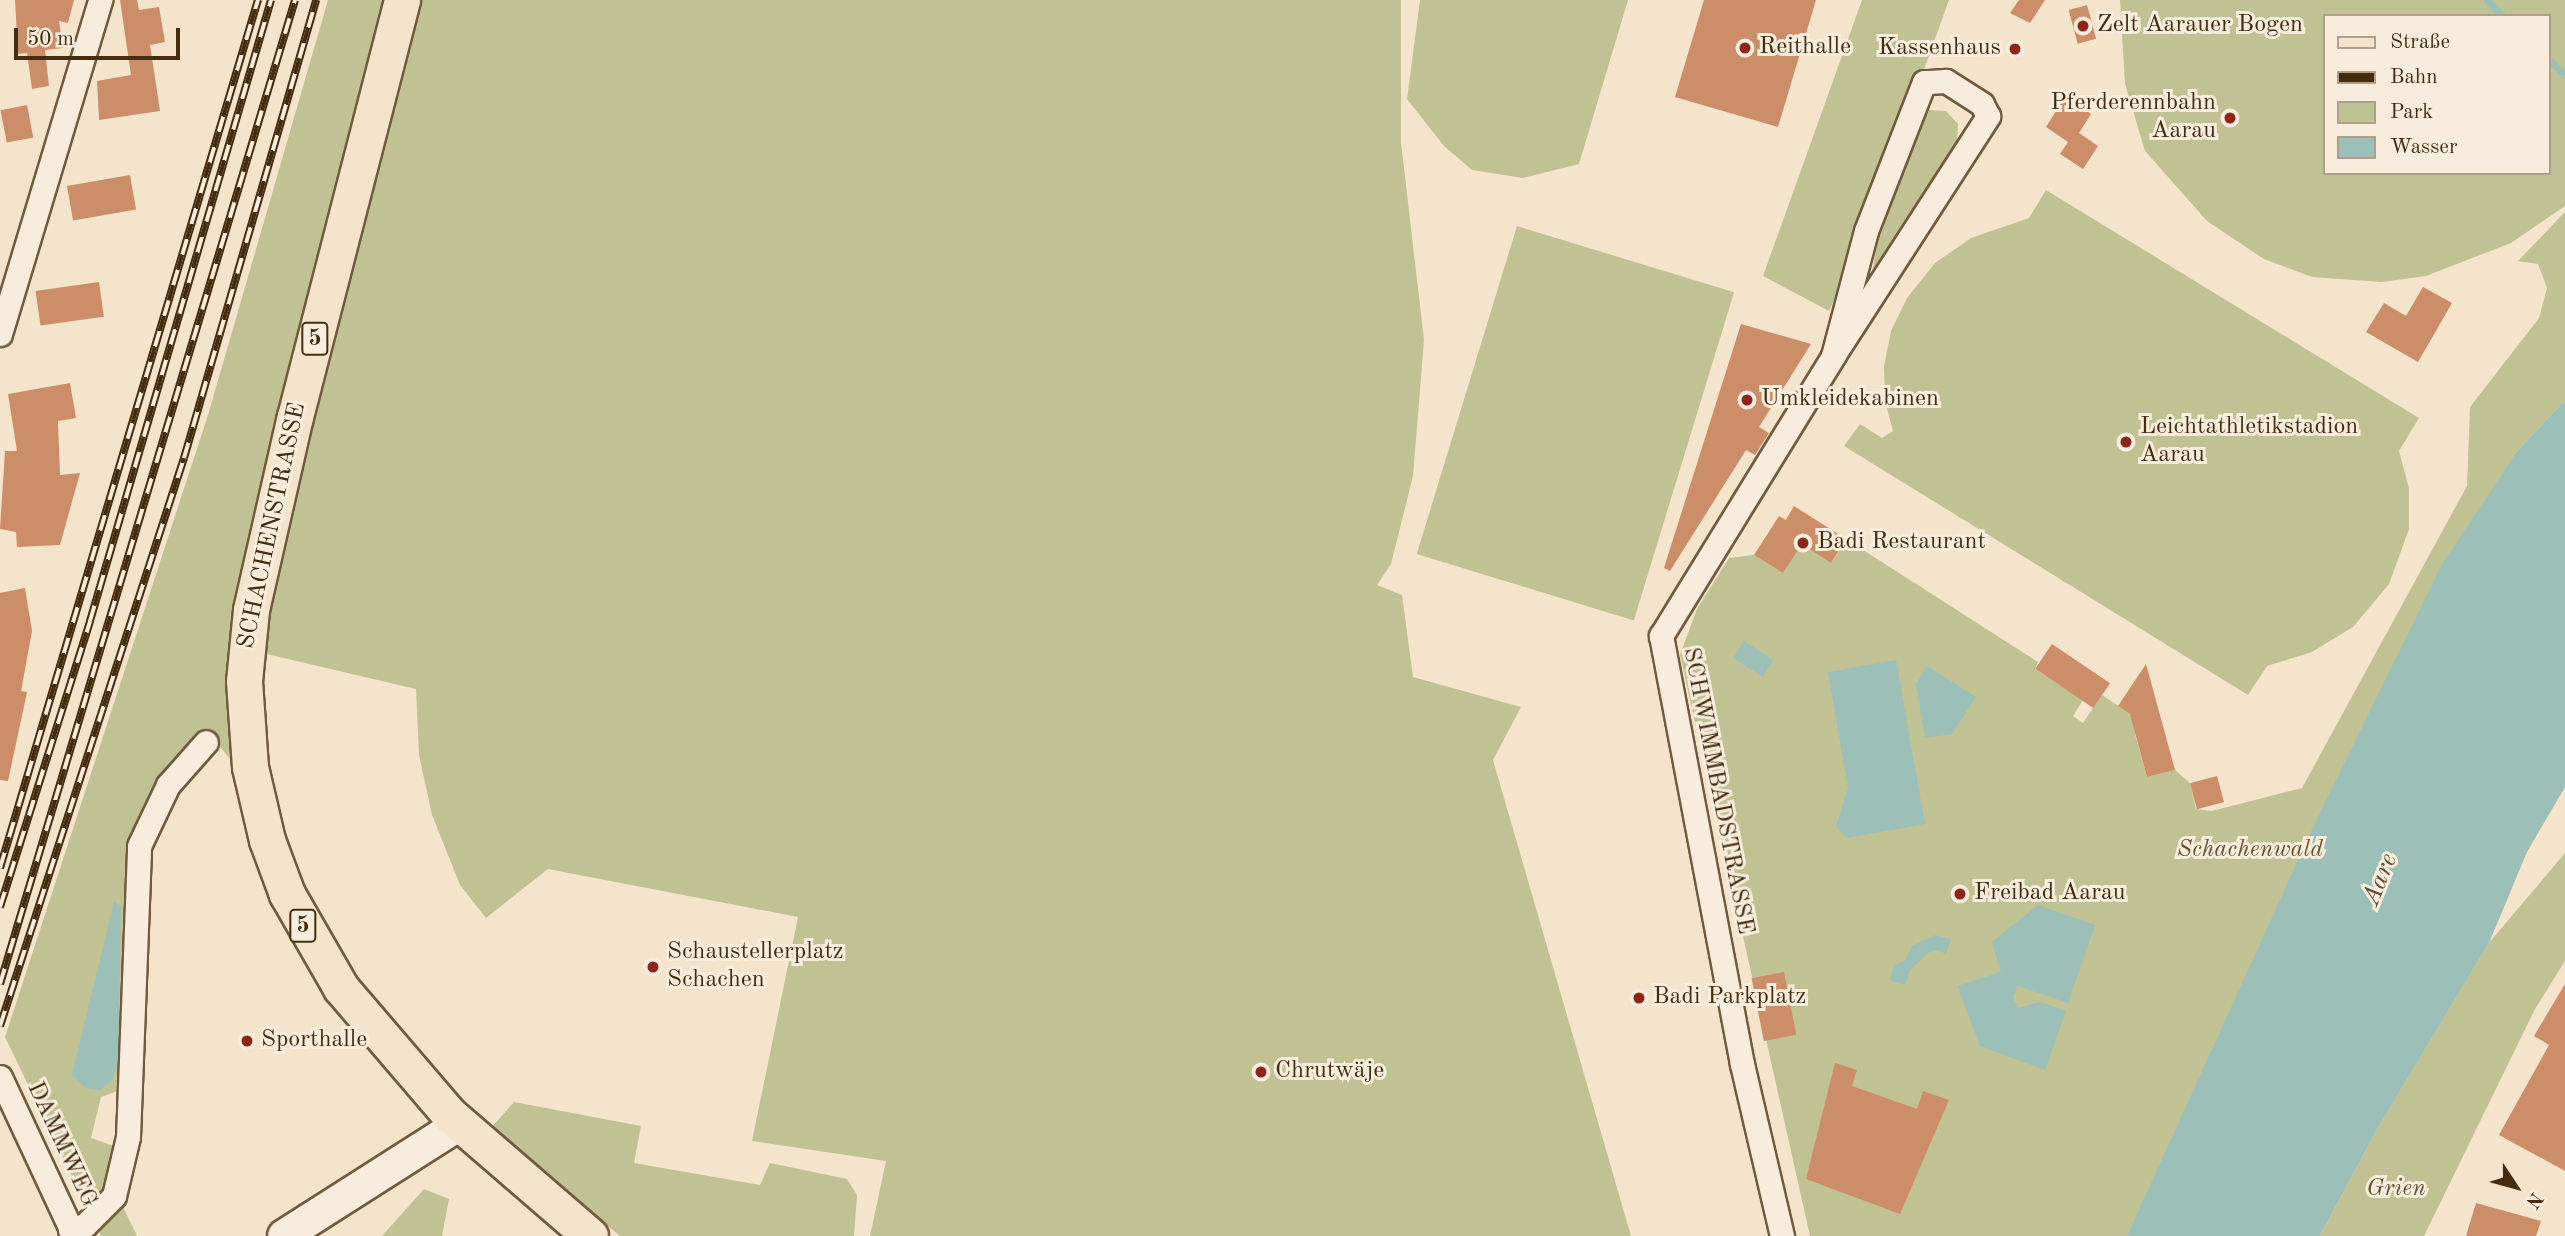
<!DOCTYPE html>
<html>
<head>
<meta charset="utf-8">
<style>
  body { margin:0 }
  #map { position:relative; width:2565px; height:1236px; overflow:hidden; background:#f4e4cb; font-family:"Old Standard TT",serif }
  div>[style] { position:absolute }
  [style*='--x'] { left:calc(var(--x)*1px); top:calc(var(--y)*1px); width:calc(var(--w)*1px); rotate:calc(var(--a)*1deg) }
  .green>* { inset:0; background:#c1c293; transform-origin:0 0 }
  .water>* { inset:0; background:#9cbfb7; transform-origin:0 0 }
  .stream>* { height:7px; margin:-3.5px; padding:0 3.5px; transform-origin:3.5px; border-radius:3.5px; background:#9cbfb7 }
  .building>* { inset:0; background:#cc8e68; transform-origin:0 0 }
  .roads { filter:drop-shadow(2px 0 #715a3e) drop-shadow(-2px 0 #715a3e) drop-shadow(0 2px #715a3e) drop-shadow(0 -2px #715a3e) }
  .street>* { height:23px; margin:-11.5px; padding:0 11.5px; transform-origin:11.5px; border-radius:11.5px; background:#f8eddd }
  .secondary>* { height:32px; margin:-16px; padding:0 16px; transform-origin:16px; border-radius:16px; background:#f8eddd }
  .primary>* { height:35px; margin:-17.5px; padding:0 17.5px; transform-origin:17.5px; border-radius:17.5px; background:#f4e4cb }
  .rail>* { height:8px; margin-top:-4px; transform-origin:0; background:repeating-linear-gradient(90deg,#f8eddd 0 16px,#452c0f 0 32px); box-sizing:border-box; border-block:2px solid #452c0f }
  .dots>* { width:19px; height:19px; translate:-50% -50%; box-sizing:border-box; border:4px solid #f8eddd; border-radius:50% }
  span { translate:-50% -50%; white-space:nowrap; text-align:center; line-height:1.15; -webkit-text-stroke:6px #f8eddd; paint-order:stroke }
  .shield-label span { padding:2px 5px; background:#f8eddd; border:2px solid; border-radius:5px; -webkit-text-stroke-width:0 }
  .shield-label { font-size:23px; color:#452c0f; font-weight:700 }
  .poi-label { font-size:24px; color:#452c0f }
  .left { translate:0 -50%; text-align:left }
  .right { translate:-100% -50%; text-align:right }
  .street-label { font-size:24px; color:#452c0f }
  .park-label { font-size:24px; color:#645230; font-style:italic }
  .water-label { font-size:26px; color:#5b5139; font-style:italic }
  .legend { position:absolute; left:2323px; top:14px; width:228px; height:161px; box-sizing:border-box; background:#f8eddd; border:2px solid #b0a08b; margin:0; padding:9px 12px; list-style:none; font-size:21px; color:#452c0f }
  .legend li { display:flex; align-items:center; gap:14px; height:35px }
  .legend b { width:35px; border:2px solid #b0a08b }
  .north { position:absolute; left:2481px; top:1152px; width:70px; height:70px; -webkit-text-stroke:5px #f8eddd; paint-order:stroke; rotate:126deg; font-size:19px; font-weight:700; line-height:28px; text-align:center; color:#452c0f }
  .north::after { content:''; display:block; margin:auto; width:24px; height:32px; background:#452c0f; clip-path:polygon(50% 0,100% 100%,50% 72%,0 100%) }
  .scale { position:absolute; left:14px; top:28px; width:166px; height:32px; box-sizing:border-box; border:4px solid #452c0f; border-top:0; padding-left:9px; font-size:21px; line-height:24px; white-space:nowrap; color:#452c0f; -webkit-text-stroke:5px #f8eddd; paint-order:stroke }
</style>
</head>
<body>
<div id="map">
  <div class="green">
    <i style="clip-path:polygon(328px 0,391px 0,340px 198px,239px 770px,212px 737px,138px 823px,120px 1090px,101px 1097px,91px 1138px,117px 1147px,123px 1207px,137px 1236px,101px 1236px,5px 1037px,208px 415px)"></i>
    <i style="clip-path:polygon(418px 0,1401px 0,1401px 142px,1424px 340px,1413px 476px,1391px 564px,1377px 585px,1402px 595px,1413px 677px,1521px 707px,1493px 760px,1631px 1236px,870px 1236px,886px 1161px,752px 1141px,798px 917px,548px 869px,486px 918px,460px 885px,432px 815px,419px 755px,416px 689px,258px 652px,270px 567px)"></i>
    <i style="clip-path:polygon(1420px 0,1628px 0,1579px 164px,1523px 178px,1472px 170px,1444px 146px,1407px 99px)"></i>
    <i style="clip-path:polygon(1862px 0,1949px 0,1866px 231px,1829px 311px,1763px 276px)"></i>
    <i style="clip-path:polygon(evenodd,2120px 0,2565px 0,2565px 206px,2511px 243px,2426px 276px,2382px 282px,2312px 277px,2264px 259px,2207px 221px,2145px 151px,2125px 84px,2120px 0,2325px 16px,2549px 16px,2549px 173px,2325px 173px,2325px 16px)"></i>
    <i style="clip-path:polygon(1927px 110px,1946px 111px,1958px 124px,1957px 143px,1871px 279px,1880px 226px,1914px 133px)"></i>
    <i style="clip-path:polygon(2046px 190px,2419px 418px,2399px 451px,2409px 488px,2409px 529px,2389px 584px,2353px 627px,2312px 652px,2267px 666px,2248px 695px,1844px 446px,1860px 424px,1882px 438px,1893px 431px,1885px 401px,1884px 366px,1891px 331px,1907px 298px,1935px 263px,1971px 238px,2029px 218px)"></i>
    <i style="clip-path:polygon(2565px 212px,2565px 400px,2518px 450px,2127px 1236px,1810px 1236px,1680px 655px,1697px 609px,1729px 558px,1754px 555px,1783px 573px,1798px 550px,1807px 547px,1832px 562px,1846px 539px,2038px 662px,2035px 669px,2083px 700px,2073px 716px,2083px 723px,2102px 695px,2141px 721px,2135px 734px,2147px 777px,2175px 770px,2190px 783px,2196px 809px,2212px 811px,2302px 788px,2467px 486px,2470px 407px,2539px 318px,2547px 288px,2538px 264px,2518px 261px)"></i>
    <i style="left:1517px;top:226px;width:227px;height:343px;rotate:17deg"></i>
    <i style="clip-path:polygon(2565px 853px,2565px 961px,2535px 1009px,2424px 1236px,2320px 1236px,2375px 1133px,2489px 943px)"></i>
    <i style="clip-path:polygon(514px 1102px,641px 1126px,634px 1163px,760px 1185px,770px 1163px,847px 1179px,857px 1195px,854px 1236px,620px 1236px,491px 1128px)"></i>
    <i style="clip-path:polygon(424px 1189px,449px 1199px,442px 1236px,382px 1236px)"></i>
  </div>
  <div class="water">
    <i style="clip-path:polygon(2565px 400px,2565px 787px,2527px 852px,2489px 943px,2375px 1133px,2320px 1236px,2127px 1236px,2314px 825px,2442px 564px,2518px 450px)"></i>
    <i style="left:1744px;top:641px;width:35px;height:20px;rotate:33deg"></i>
    <i style="clip-path:polygon(1896px 660px,1925px 824px,1847px 838px,1836px 826px,1848px 788px,1828px 672px)"></i>
    <i style="clip-path:polygon(1927px 666px,1976px 697px,1952px 734px,1925px 738px,1916px 684px)"></i>
    <i style="clip-path:polygon(114px 902px,121px 906px,118px 1064px,112px 1080px,100px 1090px,85px 1088px,72px 1075px)"></i>
    <i style="clip-path:polygon(2038px 905px,2095px 925px,2068px 1003px,2018px 986px,2013px 997px,2018px 1008px,2040px 1002px,2066px 1011px,2045px 1070px,1980px 1046px,1957px 986px,2001px 972px,1992px 942px)"></i>
    <i style="clip-path:polygon(1935px 935px,1951px 939px,1946px 954px,1937px 950px,1928px 953px,1910px 970px,1905px 985px,1889px 980px,1895px 965px,1905px 960px,1912px 946px)"></i>
  </div>
  <div class="stream">
    <i style="--x:2487;--y:0;--w:23;--a:45"></i>
    <i style="--x:2549;--y:60;--w:22;--a:43"></i>
  </div>
  <div class="building">
    <i style="clip-path:polygon(15px 0,74px 0,68px 23px,59px 21px,63px 48px,45px 50px,49px 86px,32px 89px,27px 53px,18px 54px)"></i>
    <i style="clip-path:polygon(120px 0,137px 0,139px 10px,159px 7px,165px 42px,150px 45px,160px 111px,99px 120px,97px 81px,131px 75px)"></i>
    <i style="clip-path:polygon(1704px 0,1816px 0,1778px 127px,1675px 97px)"></i>
    <i style="clip-path:polygon(2019px 0,2045px 0,2030px 23px,2010px 13px)"></i>
    <i style="left:2087px;top:5px;width:35px;height:19px;rotate:75deg"></i>
    <i style="clip-path:polygon(2065px 97px,2091px 114px,2079px 133px,2098px 146px,2083px 169px,2060px 154px,2068px 142px,2046px 127px)"></i>
    <i style="left:27px;top:105px;width:33px;height:27px;rotate:79deg"></i>
    <i style="left:130px;top:175px;width:35px;height:64px;rotate:80deg"></i>
    <i style="left:99px;top:282px;width:35px;height:64px;rotate:82deg"></i>
    <i style="clip-path:polygon(2423px 287px,2452px 303px,2418px 362px,2366px 332px,2384px 303px,2406px 316px)"></i>
    <i style="clip-path:polygon(1741px 324px,1811px 344px,1759px 427px,1769px 433px,1755px 455px,1746px 450px,1670px 571px,1664px 568px)"></i>
    <i style="clip-path:polygon(70px 383px,76px 418px,58px 421px,60px 475px,80px 473px,60px 545px,17px 547px,16px 532px,0 529px,5px 451px,17px 451px,8px 394px)"></i>
    <i style="clip-path:polygon(1794px 506px,1846px 539px,1831px 563px,1802px 544px,1783px 573px,1754px 555px,1779px 516px,1786px 520px)"></i>
    <i style="clip-path:polygon(25px 588px,32px 631px,21px 691px,27px 692px,8px 781px,0 780px,0 593px)"></i>
    <i style="left:2052px;top:644px;width:70px;height:30px;rotate:34deg"></i>
    <i style="clip-path:polygon(2146px 664px,2175px 770px,2147px 777px,2130px 714px,2118px 706px)"></i>
    <i style="left:2217px;top:776px;width:27px;height:28px;rotate:75deg"></i>
    <i style="left:1784px;top:972px;width:64px;height:33px;rotate:79deg"></i>
    <i style="clip-path:polygon(2565px 984px,2565px 1171px,2499px 1135px,2549px 1045px,2534px 1036px)"></i>
    <i style="clip-path:polygon(1835px 1063px,1857px 1070px,1852px 1086px,1917px 1109px,1923px 1091px,1949px 1100px,1900px 1214px,1806px 1179px)"></i>
    <i style="clip-path:polygon(2476px 1203px,2541px 1221px,2536px 1236px,2466px 1236px)"></i>
  </div>
  <div class="roads">
    <div class="street">
      <i style="--x:0;--y:334;--w:349;--a:-73.3"></i>
      <i style="--x:0;--y:1077;--w:175;--a:65"></i>
      <i style="--x:70;--y:1230;--w:16;--a:-18"></i>
      <i style="--x:85;--y:1225;--w:41;--a:-45"></i>
      <i style="--x:114;--y:1196;--w:61;--a:-76.7"></i>
      <i style="--x:128;--y:1137;--w:291;--a:-87.8"></i>
      <i style="--x:139;--y:846;--w:68;--a:-64.6"></i>
      <i style="--x:168;--y:785;--w:57;--a:-48.5"></i>
      <i style="--x:1782;--y:1236;--w:177;--a:-103.1"></i>
      <i style="--x:1742;--y:1064;--w:436;--a:-100.7"></i>
      <i style="--x:1661;--y:636;--w:329;--a:-58.4"></i>
      <i style="--x:1833;--y:356;--w:286;--a:-57.1"></i>
      <i style="--x:1988;--y:116;--w:13;--a:-117"></i>
      <i style="--x:1982;--y:104;--w:43;--a:-147.4"></i>
      <i style="--x:1946;--y:81;--w:22;--a:177"></i>
      <i style="--x:1924;--y:82;--w:160;--a:111.3"></i>
      <i style="--x:1866;--y:231;--w:129;--a:104.8"></i>
    </div>
    <div class="secondary">
      <i style="--x:284;--y:1236;--w:209;--a:-32.5"></i>
    </div>
    <div class="primary">
      <i style="--x:402;--y:0;--w:430;--a:104.4"></i>
      <i style="--x:295;--y:416;--w:199;--a:102.8"></i>
      <i style="--x:251;--y:610;--w:71;--a:95.6"></i>
      <i style="--x:244;--y:681;--w:86;--a:86"></i>
      <i style="--x:250;--y:767;--w:75;--a:76.9"></i>
      <i style="--x:267;--y:840;--w:58;--a:69.7"></i>
      <i style="--x:287;--y:894;--w:108;--a:60.1"></i>
      <i style="--x:341;--y:988;--w:167;--a:49.4"></i>
      <i style="--x:450;--y:1115;--w:185;--a:40.8"></i>
    </div>
  </div>
  <div class="rail">
    <i style="--x:0;--y:868;--w:906;--a:-73.45"></i>
    <i style="--x:0;--y:907;--w:300;--a:-72.5"></i>
    <i style="--x:90;--y:621;--w:647;--a:-73.75"></i>
    <i style="--x:0;--y:984;--w:1027;--a:-73.31"></i>
    <i style="--x:0;--y:1026;--w:597;--a:-72.05"></i>
    <i style="--x:184;--y:458;--w:477;--a:-73.9"></i>
  </div>
  <div class="dots">
    <i style="left:2083px;top:26px;background:#8f2418"></i>
    <i style="left:1745px;top:48px;background:#8f2418"></i>
    <i style="left:2015px;top:49px;background:#8f2418"></i>
    <i style="left:2230px;top:118px;background:#8f2418"></i>
    <i style="left:1747px;top:400px;background:#8f2418"></i>
    <i style="left:2126px;top:442px;background:#8f2418"></i>
    <i style="left:1803px;top:543px;background:#8f2418"></i>
    <i style="left:1960px;top:894px;background:#8f2418"></i>
    <i style="left:653px;top:967px;background:#8f2418"></i>
    <i style="left:1639px;top:998px;background:#8f2418"></i>
    <i style="left:247px;top:1041px;background:#8f2418"></i>
    <i style="left:1261px;top:1072px;background:#8f2418"></i>
  </div>
  <div class="shield-label">
    <span style="left:315px;top:339px">5</span>
    <span style="left:303px;top:926px">5</span>
  </div>
  <div class="poi-label">
    <span class="left" style="left:2097px;top:26px">Zelt Aarauer Bogen</span>
    <span class="left" style="left:1759px;top:48px">Reithalle</span>
    <span class="right" style="left:2001px;top:49px">Kassenhaus</span>
    <span class="right" style="left:2216px;top:118px">Pferderennbahn<br>Aarau</span>
    <span class="left" style="left:1761px;top:400px">Umkleidekabinen</span>
    <span class="left" style="left:2140px;top:442px">Leichtathletikstadion<br>Aarau</span>
    <span class="left" style="left:1817px;top:543px">Badi Restaurant</span>
    <span class="left" style="left:1974px;top:894px">Freibad Aarau</span>
    <span class="left" style="left:667px;top:967px">Schaustellerplatz<br>Schachen</span>
    <span class="left" style="left:1653px;top:998px">Badi Parkplatz</span>
    <span class="left" style="left:261px;top:1041px">Sporthalle</span>
    <span class="left" style="left:1275px;top:1072px">Chrutwäje</span>
  </div>
  <div class="street-label">
    <span style="left:273px;top:526px;rotate:-78deg">SCHACHENSTRASSE</span>
    <span style="left:1717px;top:791px;rotate:79deg">SCHWIMMBADSTRASSE</span>
    <span style="left:61px;top:1145px;rotate:65deg">DAMMWEG</span>
  </div>
  <div class="park-label">
    <span style="left:2250px;top:851px">Schachenwald</span>
    <span style="left:2396px;top:1190px">Grien</span>
  </div>
  <div class="water-label">
    <span style="left:2381px;top:880px;rotate:-68deg">Aare</span>
  </div>
  <ul class="legend">
  <li><b style="height:9px;background:#f4e4cb"></b>Straße</li>
  <li><b style="height:9px;background:#452c0f"></b>Bahn</li>
  <li><b style="height:19px;background:#c1c293"></b>Park</li>
  <li><b style="height:19px;background:#9cbfb7"></b>Wasser</li>
  </ul>
  <div class="north">N</div>
  <div class="scale">50 m</div>
</div>
</body>
</html>
